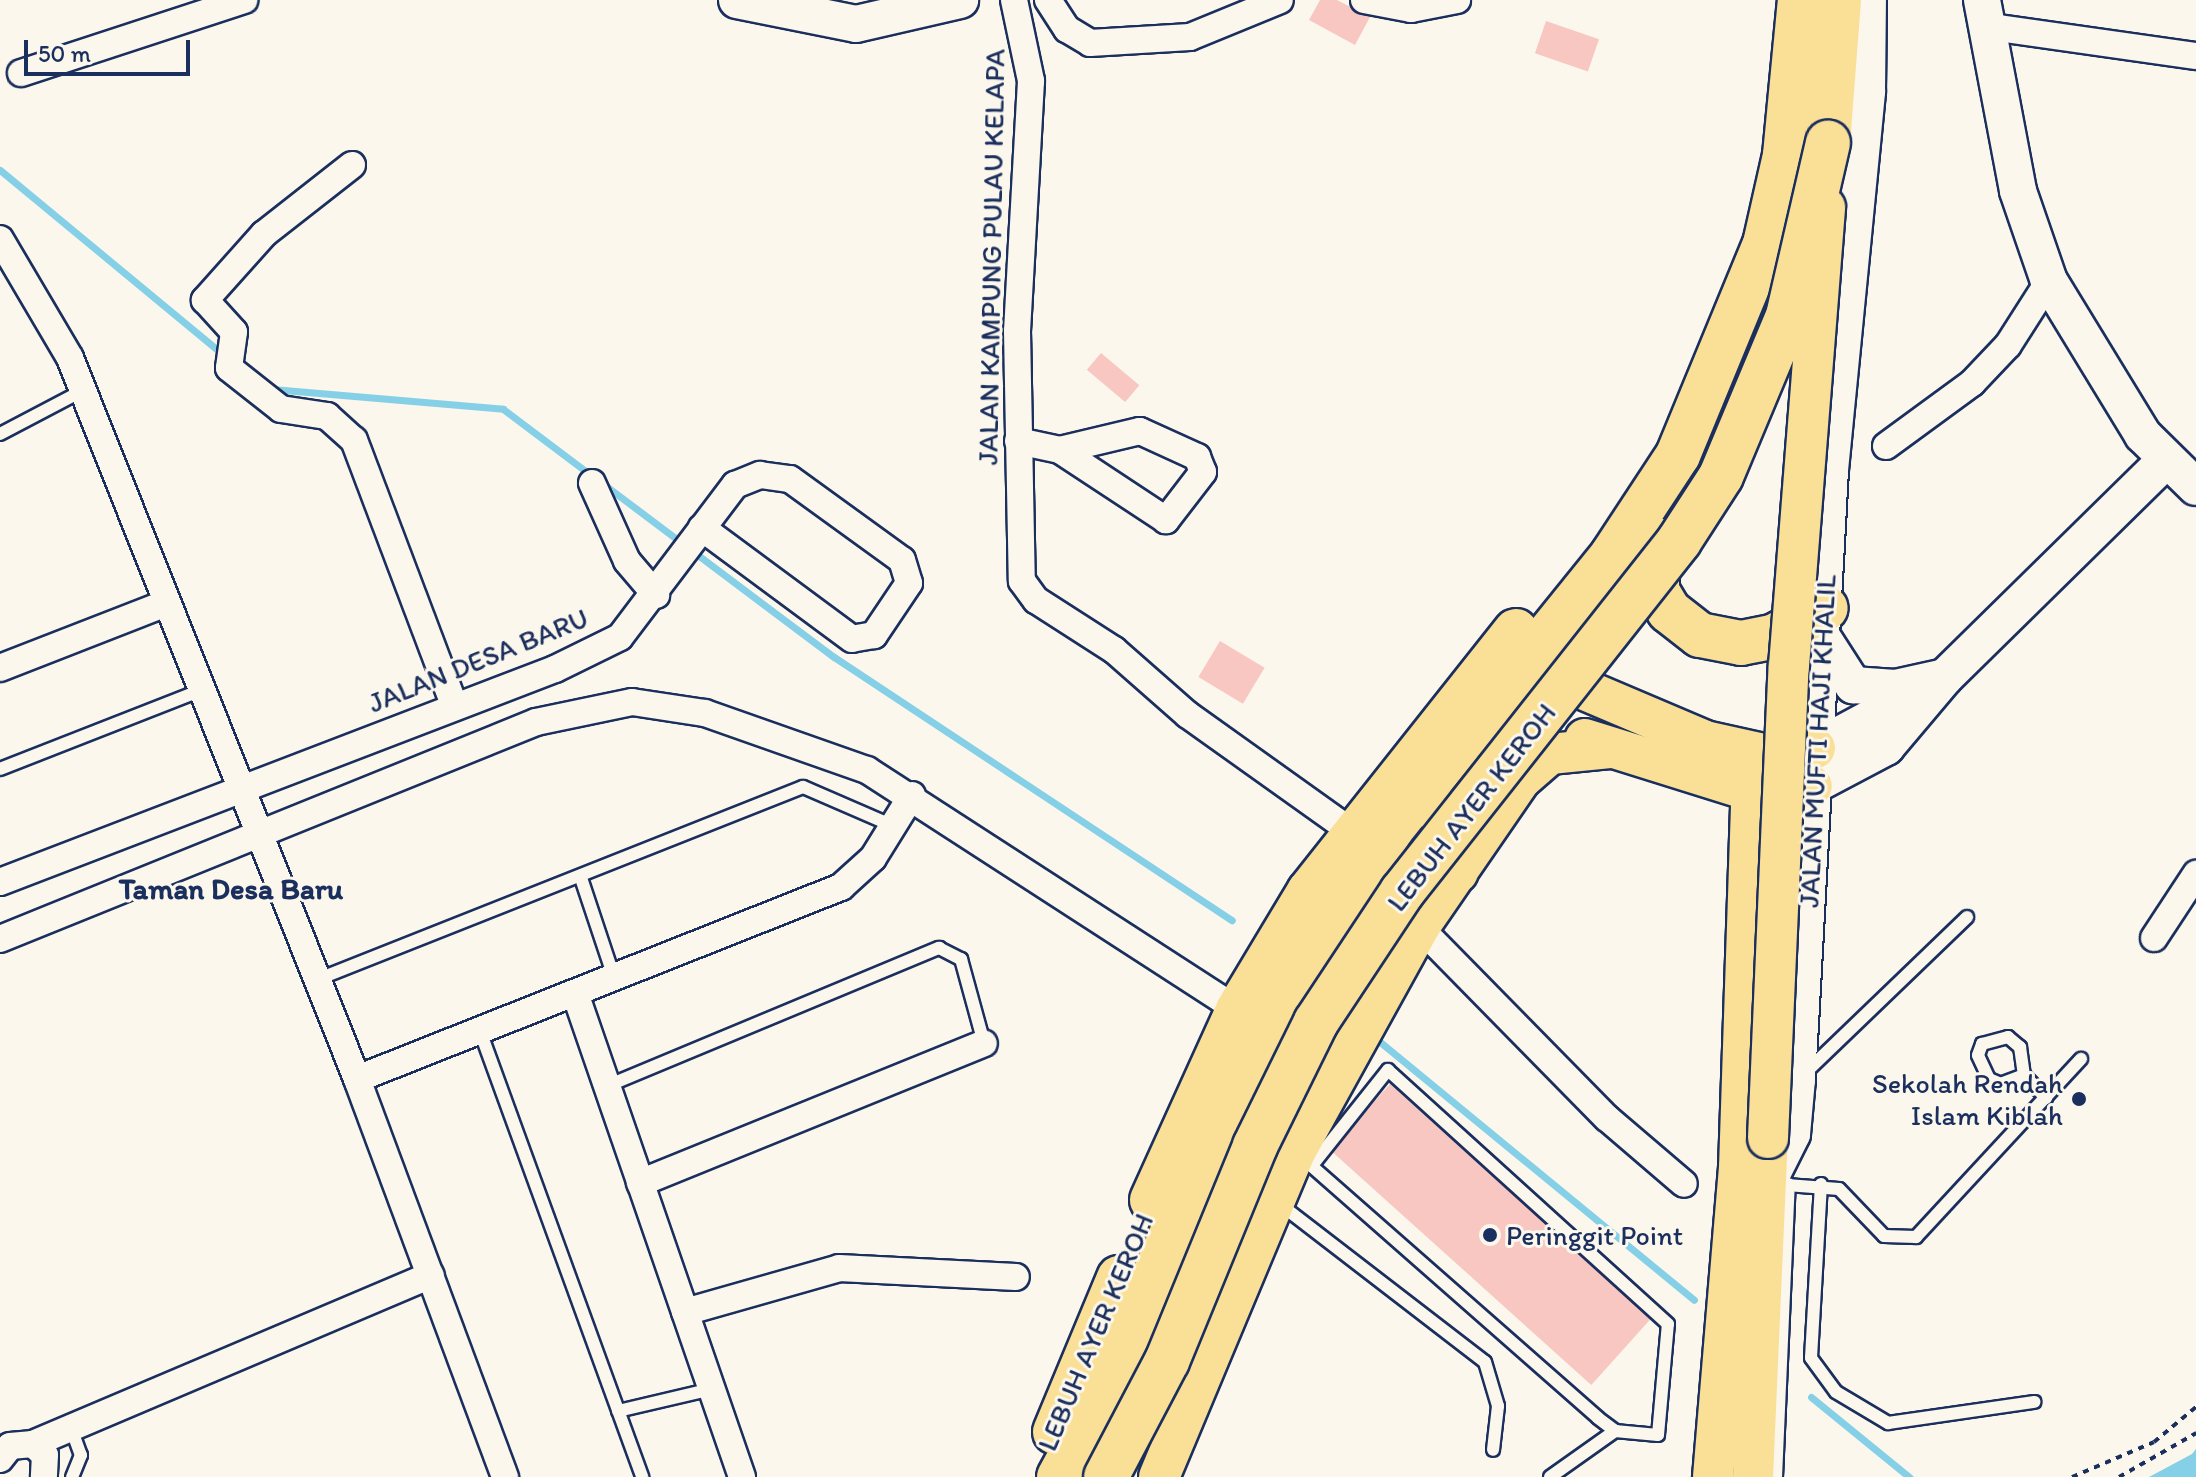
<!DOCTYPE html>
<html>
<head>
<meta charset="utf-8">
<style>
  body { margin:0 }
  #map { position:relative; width:2196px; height:1477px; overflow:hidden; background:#fbf7ec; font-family:Itim,sans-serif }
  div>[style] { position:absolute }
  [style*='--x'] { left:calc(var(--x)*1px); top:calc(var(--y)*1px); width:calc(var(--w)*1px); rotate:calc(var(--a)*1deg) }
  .water>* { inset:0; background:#86d0e7 }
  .stream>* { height:7px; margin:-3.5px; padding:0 3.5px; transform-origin:3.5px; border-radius:3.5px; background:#86d0e7 }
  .building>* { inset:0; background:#f8c7c1; transform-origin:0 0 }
  .path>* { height:4px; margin-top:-2px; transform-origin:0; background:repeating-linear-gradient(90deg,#1b2f5e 0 6px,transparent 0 12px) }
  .roads { filter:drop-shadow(2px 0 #1b2f5e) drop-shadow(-2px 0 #1b2f5e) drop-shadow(0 2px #1b2f5e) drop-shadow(0 -2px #1b2f5e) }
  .lane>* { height:12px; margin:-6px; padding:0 6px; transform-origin:6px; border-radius:6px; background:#fbf7ec }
  .street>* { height:26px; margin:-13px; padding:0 13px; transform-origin:13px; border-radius:13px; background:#fbf7ec }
  .secondary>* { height:36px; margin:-18px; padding:0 18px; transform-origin:18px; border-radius:18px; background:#fbf7ec }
  .primary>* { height:40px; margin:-20px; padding:0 20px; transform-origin:20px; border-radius:20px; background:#fadf96 }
  .highway>* { height:44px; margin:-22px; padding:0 22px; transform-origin:22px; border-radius:22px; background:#fadf96 }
  .bridges { filter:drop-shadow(2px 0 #1b2f5e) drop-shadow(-2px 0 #1b2f5e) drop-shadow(0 2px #1b2f5e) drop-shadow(0 -2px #1b2f5e) }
  .primary-bridge>* { height:40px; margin:-20px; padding:0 20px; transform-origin:20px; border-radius:20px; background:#fadf96 }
  .highway-bridge>* { height:44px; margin:-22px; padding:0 22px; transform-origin:22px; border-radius:22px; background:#fadf96 }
  .dots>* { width:22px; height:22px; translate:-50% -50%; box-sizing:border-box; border:4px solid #fbf7ec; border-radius:50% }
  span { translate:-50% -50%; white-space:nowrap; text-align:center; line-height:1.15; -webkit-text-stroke:6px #fbf7ec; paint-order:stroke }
  .street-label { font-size:28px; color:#1b2f5e }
  .poi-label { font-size:28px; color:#1b2f5e }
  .right { translate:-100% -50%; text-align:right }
  .left { translate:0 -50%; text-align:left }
  .neighbourhood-label { font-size:30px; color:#1b2f5e; font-weight:700 }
  .scale { position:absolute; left:24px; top:40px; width:166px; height:36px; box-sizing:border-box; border:4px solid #1b2f5e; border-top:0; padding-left:10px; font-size:24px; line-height:28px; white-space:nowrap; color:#1b2f5e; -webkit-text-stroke:6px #fbf7ec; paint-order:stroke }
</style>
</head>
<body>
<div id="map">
  <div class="water">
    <i style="clip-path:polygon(2196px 1449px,2196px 1477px,2149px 1477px,2192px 1454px)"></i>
  </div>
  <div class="stream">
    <i style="--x:0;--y:170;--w:291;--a:39.6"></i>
    <i style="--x:272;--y:389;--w:232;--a:4.9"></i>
    <i style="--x:503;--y:409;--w:111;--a:37"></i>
    <i style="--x:602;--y:483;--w:290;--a:36.9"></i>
    <i style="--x:834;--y:657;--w:477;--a:33.5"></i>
    <i style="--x:1374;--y:1037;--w:414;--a:39.4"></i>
    <i style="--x:1811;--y:1397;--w:127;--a:39.2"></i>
  </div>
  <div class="building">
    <i style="clip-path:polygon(1320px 0,1337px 0,1370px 17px,1355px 45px,1309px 20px)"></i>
    <i style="left:1546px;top:21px;width:56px;height:34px;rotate:19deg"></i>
    <i style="left:1101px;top:353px;width:50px;height:22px;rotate:40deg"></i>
    <i style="left:1220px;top:641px;width:52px;height:42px;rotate:31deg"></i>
    <i style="left:1390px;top:1084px;width:351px;height:89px;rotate:42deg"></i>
  </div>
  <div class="path">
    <i style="--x:2072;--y:1477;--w:89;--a:-23.1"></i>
    <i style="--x:2154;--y:1442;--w:55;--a:-39.8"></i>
    <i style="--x:2119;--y:1477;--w:89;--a:-29.7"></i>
  </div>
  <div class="roads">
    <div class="lane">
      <i style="--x:0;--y:434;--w:93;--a:-27.7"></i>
      <i style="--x:0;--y:769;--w:217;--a:-21.4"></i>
      <i style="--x:581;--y:878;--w:104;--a:71.6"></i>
      <i style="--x:316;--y:980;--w:524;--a:-21.62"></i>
      <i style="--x:803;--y:787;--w:98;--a:23.4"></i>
      <i style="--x:480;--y:1031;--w:475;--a:70"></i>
      <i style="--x:1805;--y:1073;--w:225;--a:-43.9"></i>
      <i style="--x:2024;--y:1075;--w:25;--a:159"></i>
      <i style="--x:2001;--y:1084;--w:13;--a:-157"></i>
      <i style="--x:1989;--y:1079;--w:26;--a:-115"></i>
      <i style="--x:1978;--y:1055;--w:12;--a:-70"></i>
      <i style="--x:1982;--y:1044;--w:27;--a:-15"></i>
      <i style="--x:2008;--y:1037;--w:16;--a:40"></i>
      <i style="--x:2020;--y:1047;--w:28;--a:82"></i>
      <i style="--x:2024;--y:1075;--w:32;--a:46"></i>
      <i style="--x:607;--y:1086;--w:360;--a:-22.6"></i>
      <i style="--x:939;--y:948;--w:25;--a:27"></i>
      <i style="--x:961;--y:959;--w:87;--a:74.7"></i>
      <i style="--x:1299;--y:1155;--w:398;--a:41.3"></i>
      <i style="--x:1598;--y:1418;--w:21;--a:37"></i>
      <i style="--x:1615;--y:1431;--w:43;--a:5.3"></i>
      <i style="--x:1658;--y:1435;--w:111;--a:-84.9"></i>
      <i style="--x:1668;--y:1324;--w:378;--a:-137.8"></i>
      <i style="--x:1388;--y:1070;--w:119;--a:128.5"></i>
      <i style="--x:1774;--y:1184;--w:65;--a:4.4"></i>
      <i style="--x:1839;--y:1189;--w:65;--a:46.2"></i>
      <i style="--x:1884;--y:1236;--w:32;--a:2"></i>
      <i style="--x:1916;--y:1237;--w:243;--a:-47.2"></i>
      <i style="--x:1821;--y:1184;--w:174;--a:93.3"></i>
      <i style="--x:1811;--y:1358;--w:42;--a:53.7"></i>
      <i style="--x:1836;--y:1392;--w:61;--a:30.8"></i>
      <i style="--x:1888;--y:1423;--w:148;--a:-8.2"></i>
      <i style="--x:1281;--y:1205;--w:257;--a:37.6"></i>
      <i style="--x:1485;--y:1362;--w:46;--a:73.5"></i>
      <i style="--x:1498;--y:1406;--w:44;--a:96.5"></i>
      <i style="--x:618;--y:1411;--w:97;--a:-13.2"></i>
      <i style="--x:71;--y:1428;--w:29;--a:70"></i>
      <i style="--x:81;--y:1455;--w:24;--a:112"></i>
      <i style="--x:1550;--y:1477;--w:80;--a:-35.3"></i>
      <i style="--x:1776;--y:1477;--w:293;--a:-87.5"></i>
    </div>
    <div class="street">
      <i style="--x:1014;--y:0;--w:83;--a:78.1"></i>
      <i style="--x:1031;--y:81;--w:250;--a:93.2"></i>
      <i style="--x:1017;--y:331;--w:250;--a:88.9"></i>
      <i style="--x:1022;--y:581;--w:24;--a:54"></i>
      <i style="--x:1036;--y:600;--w:93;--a:32.7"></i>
      <i style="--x:1114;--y:650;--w:98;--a:41.3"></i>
      <i style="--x:1188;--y:715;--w:201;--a:35.5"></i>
      <i style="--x:1048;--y:0;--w:35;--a:57"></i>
      <i style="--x:1067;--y:29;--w:27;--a:31"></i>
      <i style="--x:1090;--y:43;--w:100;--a:-3.4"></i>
      <i style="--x:1190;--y:37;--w:97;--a:-22.3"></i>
      <i style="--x:1364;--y:0;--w:48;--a:10.8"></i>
      <i style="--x:1411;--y:9;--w:47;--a:-11.1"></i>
      <i style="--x:1984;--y:26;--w:214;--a:8.1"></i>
      <i style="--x:21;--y:73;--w:235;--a:-18.1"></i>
      <i style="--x:352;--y:165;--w:112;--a:141.9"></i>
      <i style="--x:264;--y:234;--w:89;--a:131.8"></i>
      <i style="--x:205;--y:300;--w:43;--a:47.8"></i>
      <i style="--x:234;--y:332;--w:36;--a:98"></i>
      <i style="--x:229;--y:368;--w:66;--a:38.3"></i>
      <i style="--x:281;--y:409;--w:47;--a:8.7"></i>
      <i style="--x:327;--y:416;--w:36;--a:42"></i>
      <i style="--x:354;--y:440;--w:282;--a:69.3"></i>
      <i style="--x:0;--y:239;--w:138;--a:59.5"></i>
      <i style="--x:70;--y:358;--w:776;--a:68.29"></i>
      <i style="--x:357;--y:1079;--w:425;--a:69.6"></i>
      <i style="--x:1018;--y:441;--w:43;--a:12.1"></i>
      <i style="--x:1060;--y:450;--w:82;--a:-13.4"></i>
      <i style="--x:1140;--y:431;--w:63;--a:24.5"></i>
      <i style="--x:1197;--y:457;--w:16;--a:68"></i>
      <i style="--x:1203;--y:472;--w:61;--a:127.6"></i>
      <i style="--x:1166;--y:520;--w:127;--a:-146.6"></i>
      <i style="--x:1886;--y:446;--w:107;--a:-36.2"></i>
      <i style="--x:1972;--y:383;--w:52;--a:-46.5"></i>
      <i style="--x:2008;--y:345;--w:76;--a:-57.4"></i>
      <i style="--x:592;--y:483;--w:85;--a:65.8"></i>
      <i style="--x:627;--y:561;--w:45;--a:49.5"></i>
      <i style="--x:0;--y:668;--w:179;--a:-21.3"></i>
      <i style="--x:0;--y:882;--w:594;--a:-21"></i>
      <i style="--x:555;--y:669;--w:72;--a:-26.2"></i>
      <i style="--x:620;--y:637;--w:191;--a:-52.9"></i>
      <i style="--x:735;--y:485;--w:27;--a:-22"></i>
      <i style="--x:760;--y:475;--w:30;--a:8"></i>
      <i style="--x:790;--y:479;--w:138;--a:35.9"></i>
      <i style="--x:902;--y:560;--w:24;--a:73"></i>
      <i style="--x:909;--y:583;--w:63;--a:123.9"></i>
      <i style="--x:874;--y:635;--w:22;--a:170"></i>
      <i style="--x:852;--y:639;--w:187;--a:-143.5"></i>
      <i style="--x:1419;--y:927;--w:268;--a:45.5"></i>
      <i style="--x:1607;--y:1118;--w:101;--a:40.6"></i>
      <i style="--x:2154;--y:938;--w:77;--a:-56.7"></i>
      <i style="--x:0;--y:939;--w:578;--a:-22.04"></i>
      <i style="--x:536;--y:722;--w:98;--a:-11.8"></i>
      <i style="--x:632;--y:702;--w:74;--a:8.6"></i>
      <i style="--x:705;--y:713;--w:172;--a:19.4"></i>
      <i style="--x:867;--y:770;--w:442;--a:32.9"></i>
      <i style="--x:575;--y:993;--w:512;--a:70.96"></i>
      <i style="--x:357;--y:1079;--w:521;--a:-21.64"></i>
      <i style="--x:841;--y:887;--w:43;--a:-42.2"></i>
      <i style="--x:873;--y:858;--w:74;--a:-58.2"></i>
      <i style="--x:640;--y:1183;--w:371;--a:-22.1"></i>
      <i style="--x:685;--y:1312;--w:160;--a:-15.9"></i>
      <i style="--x:839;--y:1268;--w:177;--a:2.9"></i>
      <i style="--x:33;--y:1444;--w:432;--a:-23"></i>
      <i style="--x:0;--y:1459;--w:16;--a:-52"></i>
      <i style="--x:10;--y:1446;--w:23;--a:-5"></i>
      <i style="--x:33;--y:1444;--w:16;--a:43"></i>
      <i style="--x:45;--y:1455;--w:22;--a:93"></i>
    </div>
    <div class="secondary">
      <i style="--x:737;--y:0;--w:121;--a:11.4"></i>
      <i style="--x:856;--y:24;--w:107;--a:-13"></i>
      <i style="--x:1982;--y:0;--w:194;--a:79.3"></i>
      <i style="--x:2018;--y:191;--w:95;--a:71"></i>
      <i style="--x:2049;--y:281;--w:180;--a:58.6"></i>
      <i style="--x:2143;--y:435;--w:74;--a:44.5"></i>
      <i style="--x:1824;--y:640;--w:54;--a:57.2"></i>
      <i style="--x:1853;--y:685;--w:42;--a:4.1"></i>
      <i style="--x:1895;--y:688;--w:51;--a:-12.4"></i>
      <i style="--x:1815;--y:748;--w:123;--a:-28.2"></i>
      <i style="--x:1812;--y:786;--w:84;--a:-27.8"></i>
      <i style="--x:1886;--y:747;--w:92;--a:-49.9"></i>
      <i style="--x:1945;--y:677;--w:310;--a:-44.5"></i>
      <i style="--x:1767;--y:1184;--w:56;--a:-63.4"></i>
      <i style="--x:1792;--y:1134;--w:55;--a:-84.8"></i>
      <i style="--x:1797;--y:1079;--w:610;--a:-86.9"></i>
      <i style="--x:1830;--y:470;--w:381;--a:-84.4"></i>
      <i style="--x:1867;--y:91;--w:91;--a:-89.4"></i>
    </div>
    <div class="primary">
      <i style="--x:1538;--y:670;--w:181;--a:23"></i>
      <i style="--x:1705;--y:741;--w:74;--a:12.5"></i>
      <i style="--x:1777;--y:757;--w:39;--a:-13"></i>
      <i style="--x:1585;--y:739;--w:175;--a:17.3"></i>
      <i style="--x:1752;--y:791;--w:60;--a:-4.8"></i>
      <i style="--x:1159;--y:1477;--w:352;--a:-67.3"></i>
      <i style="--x:1295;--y:1152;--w:257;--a:-61.1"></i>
      <i style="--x:1419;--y:927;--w:178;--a:-55.5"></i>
      <i style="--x:1520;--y:780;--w:40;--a:-41"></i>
      <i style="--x:1550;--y:754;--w:60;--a:-5.7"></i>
      <i style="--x:1713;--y:1477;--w:310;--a:-85.2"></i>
      <i style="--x:1739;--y:1168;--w:415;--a:-88.1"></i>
      <i style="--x:1753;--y:1477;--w:339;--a:-87.5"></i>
    </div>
    <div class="highway">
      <i style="--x:1828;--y:143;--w:143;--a:-85.6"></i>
      <i style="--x:1657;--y:540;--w:51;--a:90"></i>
      <i style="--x:1657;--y:591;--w:23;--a:59"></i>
      <i style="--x:1669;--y:611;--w:39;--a:38"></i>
      <i style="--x:1700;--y:635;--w:42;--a:11"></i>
      <i style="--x:1741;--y:643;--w:33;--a:-11"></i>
      <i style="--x:1773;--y:637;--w:60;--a:-28.7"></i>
      <i style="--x:1434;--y:808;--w:25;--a:29"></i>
      <i style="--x:1456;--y:820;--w:16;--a:60"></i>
      <i style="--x:1464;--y:834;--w:38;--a:102"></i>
      <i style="--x:1152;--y:1200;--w:209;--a:-65.6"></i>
      <i style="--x:1238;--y:1010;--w:138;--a:-59"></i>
      <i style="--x:1309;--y:892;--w:333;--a:-51.6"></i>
      <i style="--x:1055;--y:1432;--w:167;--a:-67.4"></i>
      <i style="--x:1059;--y:1477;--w:108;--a:-61.3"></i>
      <i style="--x:1111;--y:1382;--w:239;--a:-67.8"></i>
      <i style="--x:1201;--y:1161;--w:203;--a:-62"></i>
      <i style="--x:1296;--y:982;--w:183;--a:-58"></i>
      <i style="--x:1393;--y:827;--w:351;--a:-51.1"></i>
      <i style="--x:1613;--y:554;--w:118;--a:-56.7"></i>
      <i style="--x:1678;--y:455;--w:228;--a:-67.6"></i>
      <i style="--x:1765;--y:244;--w:91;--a:-77.3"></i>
      <i style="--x:1785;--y:155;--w:156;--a:-84.5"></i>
    </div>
  </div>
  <div class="bridges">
    <div class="primary-bridge">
      <i style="--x:1768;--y:1138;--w:472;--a:-87.5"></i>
      <i style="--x:1789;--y:666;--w:460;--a:-85.5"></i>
    </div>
    <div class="highway-bridge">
      <i style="--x:1106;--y:1477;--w:131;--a:-62.3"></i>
      <i style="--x:1167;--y:1361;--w:232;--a:-67.7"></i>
      <i style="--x:1255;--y:1146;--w:138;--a:-63.8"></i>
      <i style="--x:1316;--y:1022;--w:156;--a:-56.5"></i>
      <i style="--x:1402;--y:892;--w:447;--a:-51.7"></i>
      <i style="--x:1679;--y:541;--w:77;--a:-57.1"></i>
      <i style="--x:1721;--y:476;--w:173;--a:-67.3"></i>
      <i style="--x:1788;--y:316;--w:178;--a:-77"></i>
    </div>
  </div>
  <div class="dots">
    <i style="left:2079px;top:1099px;background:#1b2f5e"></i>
    <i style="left:1490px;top:1235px;background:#1b2f5e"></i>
  </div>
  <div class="street-label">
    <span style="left:991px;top:257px;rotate:-89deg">JALAN KAMPUNG PULAU KELAPA</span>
    <span style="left:478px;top:660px;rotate:-22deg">JALAN DESA BARU</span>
    <span style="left:1817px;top:741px;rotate:-87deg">JALAN MUFTI HAJI KHALIL</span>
    <span style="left:1471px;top:807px;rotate:-52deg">LEBUH AYER KEROH</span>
    <span style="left:1095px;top:1332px;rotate:-67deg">LEBUH AYER KEROH</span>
  </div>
  <div class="poi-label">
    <span class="right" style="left:2063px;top:1099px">Sekolah Rendah<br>Islam Kiblah</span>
    <span class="left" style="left:1506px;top:1235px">Peringgit Point</span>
  </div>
  <div class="neighbourhood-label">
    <span style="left:231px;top:889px">Taman Desa Baru</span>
  </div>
  <div class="scale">50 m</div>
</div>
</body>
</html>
